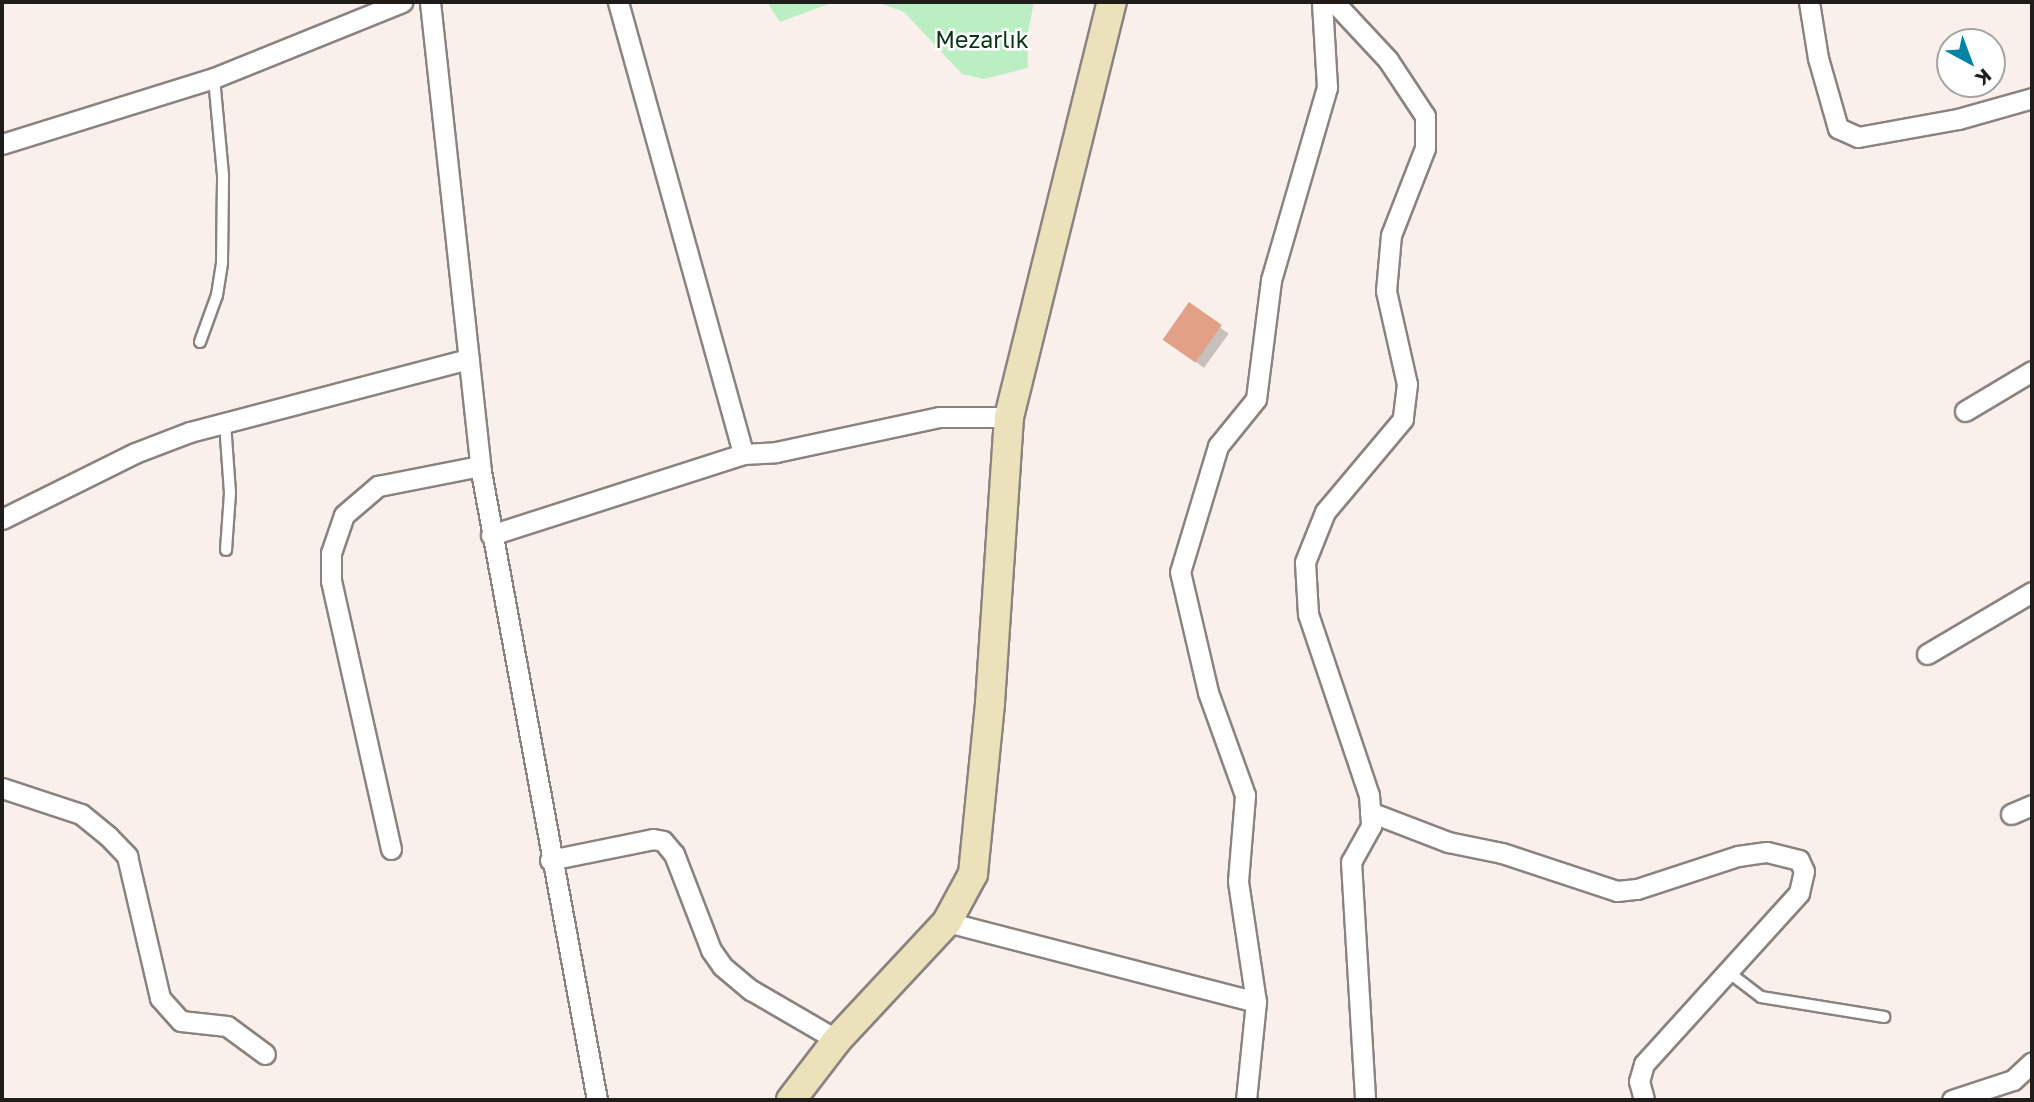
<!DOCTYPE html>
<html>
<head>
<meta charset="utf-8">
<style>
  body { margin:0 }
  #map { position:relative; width:2034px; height:1102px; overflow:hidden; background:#f9f0ec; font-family:"Golos Text",sans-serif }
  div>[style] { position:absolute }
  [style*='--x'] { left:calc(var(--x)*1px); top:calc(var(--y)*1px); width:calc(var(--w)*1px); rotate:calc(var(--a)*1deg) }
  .green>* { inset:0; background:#bbeec3 }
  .shadow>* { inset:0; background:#0003; transform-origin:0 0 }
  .building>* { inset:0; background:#e2a187; transform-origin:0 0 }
  .roads { filter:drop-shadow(2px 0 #8b8380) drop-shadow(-2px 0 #8b8380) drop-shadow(0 2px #8b8380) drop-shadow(0 -2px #8b8380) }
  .lane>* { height:10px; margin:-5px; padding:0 5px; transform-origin:5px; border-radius:5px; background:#fff }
  .street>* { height:19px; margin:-9.5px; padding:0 9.5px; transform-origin:9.5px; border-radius:9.5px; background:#fff }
  .secondary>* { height:28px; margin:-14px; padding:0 14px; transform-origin:14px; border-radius:14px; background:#ebe2bc }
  span { translate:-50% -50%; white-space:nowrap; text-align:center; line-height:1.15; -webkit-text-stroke:5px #fff; paint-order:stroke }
  .park-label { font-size:23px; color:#0b3417 }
  .frame { position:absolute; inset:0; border:4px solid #1f1c1a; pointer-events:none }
  .north { position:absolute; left:1936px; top:28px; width:70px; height:70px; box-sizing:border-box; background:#fff; border:2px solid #a5a4a3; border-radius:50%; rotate:139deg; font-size:19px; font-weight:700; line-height:28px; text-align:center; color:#1f1c1a }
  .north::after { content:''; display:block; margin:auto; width:24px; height:32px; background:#0183a7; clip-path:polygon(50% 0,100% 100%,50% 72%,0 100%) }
</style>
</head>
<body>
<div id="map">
  <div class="green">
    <i style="clip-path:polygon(767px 2px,834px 2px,780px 22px)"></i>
    <i style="clip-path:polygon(877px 2px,1034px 2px,1027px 37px,1028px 68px,984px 79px,962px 74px,904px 12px)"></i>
  </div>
  <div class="shadow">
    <i style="left:1189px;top:305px;width:49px;height:42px;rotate:36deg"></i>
  </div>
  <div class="building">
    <i style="left:1189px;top:302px;width:40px;height:46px;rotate:35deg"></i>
  </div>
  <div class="roads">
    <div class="lane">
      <i style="--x:200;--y:342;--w:50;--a:-70.1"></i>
      <i style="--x:217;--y:295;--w:33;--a:-81"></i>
      <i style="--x:222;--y:262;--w:87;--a:-89.3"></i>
      <i style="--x:223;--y:175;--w:97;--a:-95.3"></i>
      <i style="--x:225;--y:423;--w:70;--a:85.9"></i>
      <i style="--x:230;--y:493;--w:57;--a:94"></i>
      <i style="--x:1727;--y:971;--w:43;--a:37.4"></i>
      <i style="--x:1761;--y:997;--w:125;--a:9.2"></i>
    </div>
    <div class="street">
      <i style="--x:430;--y:2;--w:467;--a:83.8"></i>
      <i style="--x:480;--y:466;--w:645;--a:79.54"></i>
      <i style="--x:618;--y:2;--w:469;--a:74.5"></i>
      <i style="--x:743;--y:454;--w:33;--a:-3"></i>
      <i style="--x:776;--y:452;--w:167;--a:-12.1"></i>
      <i style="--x:939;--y:417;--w:70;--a:0"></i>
      <i style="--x:1334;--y:2;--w:79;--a:47"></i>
      <i style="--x:1388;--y:60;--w:67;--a:56.5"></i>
      <i style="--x:1425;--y:116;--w:32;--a:90"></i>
      <i style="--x:1425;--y:148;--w:93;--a:111.3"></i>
      <i style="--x:1391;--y:235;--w:56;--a:95.1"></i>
      <i style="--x:1386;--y:291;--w:95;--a:77.3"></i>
      <i style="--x:1407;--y:384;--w:35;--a:97"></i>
      <i style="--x:1403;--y:419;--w:121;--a:130"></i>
      <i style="--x:1325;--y:512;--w:54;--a:111.8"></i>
      <i style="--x:1305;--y:562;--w:52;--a:86.7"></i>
      <i style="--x:1308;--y:614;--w:191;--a:71.4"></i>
      <i style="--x:1369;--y:795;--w:31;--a:86"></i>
      <i style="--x:1371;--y:826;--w:41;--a:119.1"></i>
      <i style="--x:1351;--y:862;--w:238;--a:86.6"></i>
      <i style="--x:1809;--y:2;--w:57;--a:80.9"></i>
      <i style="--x:1818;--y:58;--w:73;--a:74.1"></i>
      <i style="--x:1838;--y:128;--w:22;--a:24"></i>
      <i style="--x:1858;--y:137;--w:102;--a:-10.2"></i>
      <i style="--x:1958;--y:119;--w:77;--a:-15.8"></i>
      <i style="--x:2;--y:144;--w:222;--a:-17.3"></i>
      <i style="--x:214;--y:78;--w:203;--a:-22"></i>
      <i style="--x:1965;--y:411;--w:78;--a:-30.8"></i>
      <i style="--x:2;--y:519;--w:148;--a:-26.4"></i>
      <i style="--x:135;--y:453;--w:59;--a:-20.9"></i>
      <i style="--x:190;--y:432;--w:288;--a:-14.7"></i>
      <i style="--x:491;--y:535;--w:265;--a:-17.8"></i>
      <i style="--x:1927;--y:654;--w:122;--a:-30.6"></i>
      <i style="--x:2;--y:788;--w:83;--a:18.2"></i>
      <i style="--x:81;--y:814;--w:35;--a:39"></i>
      <i style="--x:108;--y:836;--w:28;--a:46"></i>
      <i style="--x:127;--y:856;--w:146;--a:76.9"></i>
      <i style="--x:160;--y:998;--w:31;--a:48"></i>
      <i style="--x:181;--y:1021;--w:46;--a:6.2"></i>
      <i style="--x:227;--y:1026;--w:47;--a:36.4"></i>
      <i style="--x:1370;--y:812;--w:84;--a:21"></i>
      <i style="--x:1448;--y:842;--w:55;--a:11.5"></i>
      <i style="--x:1502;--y:853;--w:121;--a:18.3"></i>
      <i style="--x:1617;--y:891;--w:20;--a:-6"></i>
      <i style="--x:1637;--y:889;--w:106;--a:-18.1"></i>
      <i style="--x:1738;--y:856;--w:29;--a:-8"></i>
      <i style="--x:1767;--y:852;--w:33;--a:14"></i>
      <i style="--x:1799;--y:860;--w:12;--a:66"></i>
      <i style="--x:1804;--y:871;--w:23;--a:103"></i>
      <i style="--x:1799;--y:893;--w:231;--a:132.2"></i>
      <i style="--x:1644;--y:1064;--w:18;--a:106"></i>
      <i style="--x:1639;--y:1081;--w:20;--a:75"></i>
      <i style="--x:2011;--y:814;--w:23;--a:-23"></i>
      <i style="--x:391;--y:849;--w:275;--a:-102.6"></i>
      <i style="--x:331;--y:581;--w:28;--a:-90"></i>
      <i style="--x:331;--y:553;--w:40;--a:-71.1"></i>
      <i style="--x:344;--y:515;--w:45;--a:-40.5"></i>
      <i style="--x:378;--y:486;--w:104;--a:-11.1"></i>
      <i style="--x:550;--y:860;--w:105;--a:-11.5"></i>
      <i style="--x:653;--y:839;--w:10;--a:11"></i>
      <i style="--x:663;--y:841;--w:17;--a:50"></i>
      <i style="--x:674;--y:854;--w:103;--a:68.9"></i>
      <i style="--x:711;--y:950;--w:19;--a:55"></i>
      <i style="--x:722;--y:966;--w:38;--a:40"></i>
      <i style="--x:751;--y:990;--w:99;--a:30.2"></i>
      <i style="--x:947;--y:922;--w:319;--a:14.5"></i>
      <i style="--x:1246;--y:1100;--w:99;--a:-84.2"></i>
      <i style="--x:1256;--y:1002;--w:122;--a:-98.5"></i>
      <i style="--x:1238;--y:881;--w:86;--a:-85.3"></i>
      <i style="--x:1245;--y:795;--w:109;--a:-109.8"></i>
      <i style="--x:1208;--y:692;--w:123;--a:-103.1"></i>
      <i style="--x:1180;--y:572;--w:132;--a:-73.2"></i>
      <i style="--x:1218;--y:446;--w:60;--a:-51"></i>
      <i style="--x:1256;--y:399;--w:120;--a:-82.8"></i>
      <i style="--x:1271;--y:280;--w:201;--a:-73.8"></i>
      <i style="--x:1327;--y:87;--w:85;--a:-93.4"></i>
      <i style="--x:1952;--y:1100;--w:64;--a:-18.2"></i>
      <i style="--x:2013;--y:1080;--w:26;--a:-43"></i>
    </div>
    <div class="secondary">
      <i style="--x:791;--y:1100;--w:76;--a:-52.5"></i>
      <i style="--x:837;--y:1040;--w:161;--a:-47"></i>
      <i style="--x:947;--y:922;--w:55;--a:-61.6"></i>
      <i style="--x:973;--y:874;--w:172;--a:-84.3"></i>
      <i style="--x:990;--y:703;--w:287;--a:-86.2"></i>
      <i style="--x:1009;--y:417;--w:428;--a:-76.1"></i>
    </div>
  </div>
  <div class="park-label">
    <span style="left:982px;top:39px">Mezarlık</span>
  </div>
  <div class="frame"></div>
  <div class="north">K</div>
</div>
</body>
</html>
